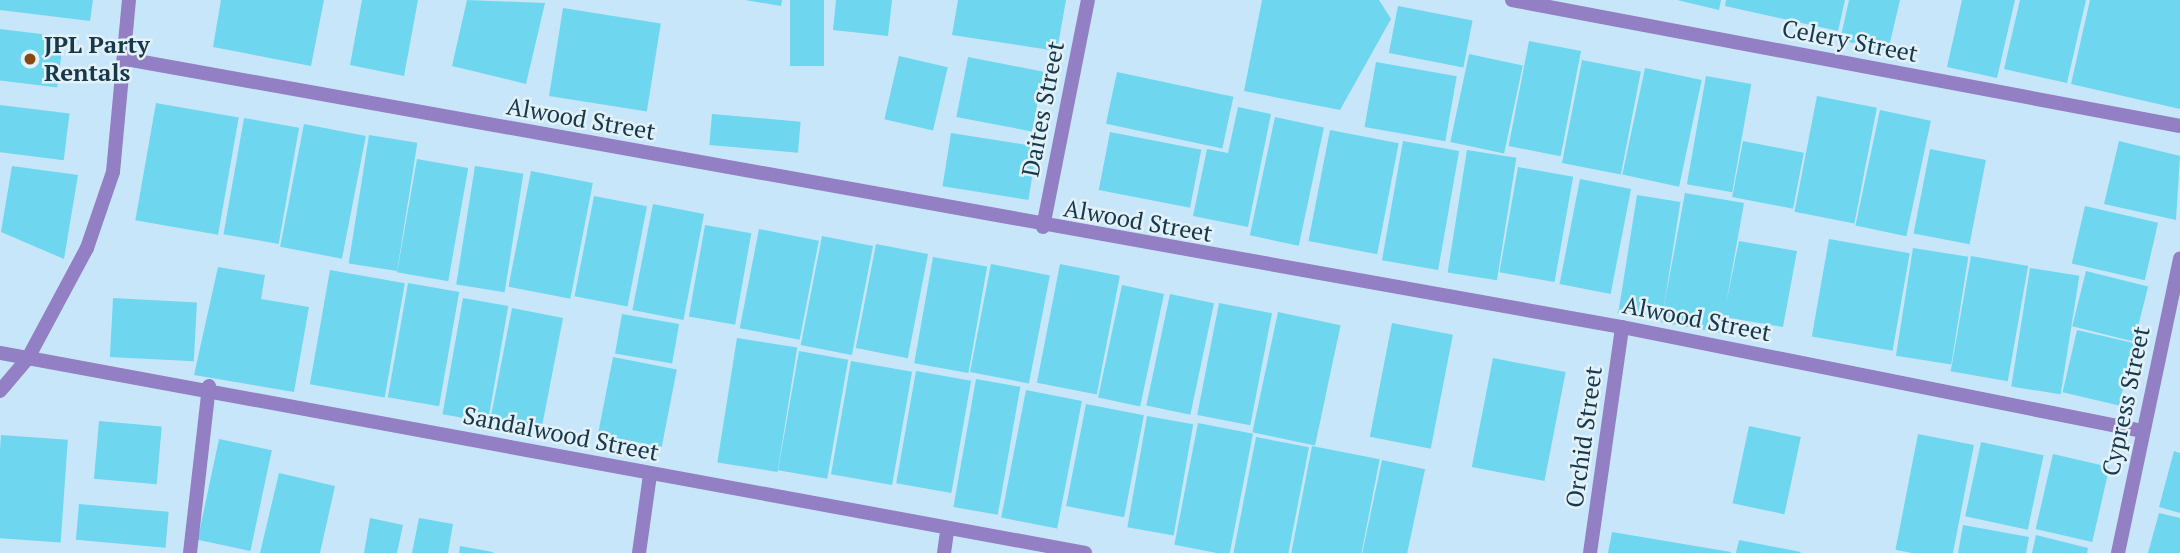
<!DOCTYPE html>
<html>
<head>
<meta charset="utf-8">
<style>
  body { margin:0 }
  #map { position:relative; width:2180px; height:553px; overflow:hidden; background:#c8e6f9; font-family:"PT Serif",serif }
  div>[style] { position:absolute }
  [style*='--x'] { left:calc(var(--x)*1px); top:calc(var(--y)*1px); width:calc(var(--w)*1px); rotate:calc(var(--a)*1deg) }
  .building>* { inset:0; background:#6fd6ef; transform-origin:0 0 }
  .minor>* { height:14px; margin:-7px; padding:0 7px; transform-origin:7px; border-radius:7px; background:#927fc4 }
  .tertiary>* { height:14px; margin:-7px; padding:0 7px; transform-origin:7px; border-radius:7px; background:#927fc4 }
  .dots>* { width:19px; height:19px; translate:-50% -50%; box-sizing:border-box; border:4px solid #e2f1fa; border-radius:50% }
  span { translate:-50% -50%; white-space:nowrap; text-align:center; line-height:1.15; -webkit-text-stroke:5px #e2f1fa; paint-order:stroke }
  .street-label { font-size:24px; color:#17384a }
  .poi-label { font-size:24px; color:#17384a; font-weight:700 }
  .left { translate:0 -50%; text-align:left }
</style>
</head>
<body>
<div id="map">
  <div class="building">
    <i style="clip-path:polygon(0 0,93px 0,90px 21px,0 10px)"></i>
    <i style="clip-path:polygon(221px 0,324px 0,311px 66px,213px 47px)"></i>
    <i style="clip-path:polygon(362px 0,418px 0,404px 76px,350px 65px)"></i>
    <i style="clip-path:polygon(467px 0,545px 3px,526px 84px,452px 66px)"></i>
    <i style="clip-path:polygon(745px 0,782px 0,781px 6px)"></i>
    <i style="left:790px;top:0;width:34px;height:66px"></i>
    <i style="clip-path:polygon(836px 0,892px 0,888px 36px,833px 30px)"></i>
    <i style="clip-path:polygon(958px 0,1066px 0,1057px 51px,952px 35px)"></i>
    <i style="clip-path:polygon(1262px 0,1379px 0,1391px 19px,1340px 110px,1244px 91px)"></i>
    <i style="clip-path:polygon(1677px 0,1721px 0,1719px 10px)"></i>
    <i style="clip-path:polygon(1726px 0,1845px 0,1838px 31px,1725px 6px)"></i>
    <i style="clip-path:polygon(1849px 0,1900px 0,1888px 51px,1840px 40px)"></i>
    <i style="clip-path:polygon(1962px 0,2015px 0,1997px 78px,1947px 67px)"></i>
    <i style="clip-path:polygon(2020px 0,2086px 0,2067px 83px,2004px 69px)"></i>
    <i style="clip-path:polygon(2090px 0,2180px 0,2180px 109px,2071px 84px)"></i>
    <i style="left:1398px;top:6px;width:76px;height:48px;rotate:11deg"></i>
    <i style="left:563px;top:8px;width:99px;height:89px;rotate:9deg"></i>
    <i style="left:0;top:29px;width:64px;height:51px;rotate:7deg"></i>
    <i style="left:1529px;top:41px;width:53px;height:107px;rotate:11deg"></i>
    <i style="left:1469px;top:54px;width:55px;height:90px;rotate:12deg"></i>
    <i style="left:899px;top:56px;width:50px;height:65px;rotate:13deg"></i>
    <i style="left:968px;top:57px;width:77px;height:61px;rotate:11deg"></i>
    <i style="left:1582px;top:60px;width:60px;height:105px;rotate:11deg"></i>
    <i style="left:1376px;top:62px;width:82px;height:66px;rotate:10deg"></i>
    <i style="left:1645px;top:68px;width:58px;height:109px;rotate:12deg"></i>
    <i style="left:1117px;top:72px;width:119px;height:53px;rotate:12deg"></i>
    <i style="left:1706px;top:76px;width:46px;height:110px;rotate:10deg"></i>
    <i style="left:1817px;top:96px;width:61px;height:118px;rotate:11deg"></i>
    <i style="left:156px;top:103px;width:84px;height:119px;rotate:10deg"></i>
    <i style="left:0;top:105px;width:70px;height:47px;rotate:7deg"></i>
    <i style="clip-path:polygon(1238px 107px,1271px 114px,1248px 227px,1193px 216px,1207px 149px,1228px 153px)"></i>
    <i style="left:1880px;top:110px;width:52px;height:118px;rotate:12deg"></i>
    <i style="left:712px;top:114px;width:89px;height:31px;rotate:5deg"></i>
    <i style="left:1275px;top:117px;width:50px;height:121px;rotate:12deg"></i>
    <i style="left:244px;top:118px;width:56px;height:118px;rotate:10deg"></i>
    <i style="left:304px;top:124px;width:63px;height:125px;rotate:11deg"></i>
    <i style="left:1330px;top:130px;width:70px;height:113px;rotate:11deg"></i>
    <i style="left:1110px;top:132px;width:93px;height:59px;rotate:11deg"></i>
    <i style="left:951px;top:133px;width:87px;height:54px;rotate:9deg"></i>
    <i style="left:369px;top:135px;width:49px;height:130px;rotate:9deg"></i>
    <i style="left:1403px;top:141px;width:57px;height:121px;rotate:10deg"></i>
    <i style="left:1743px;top:141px;width:62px;height:57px;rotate:11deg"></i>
    <i style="clip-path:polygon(2119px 141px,2180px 156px,2176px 220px,2104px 204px)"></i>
    <i style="left:1930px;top:149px;width:57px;height:86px;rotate:11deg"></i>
    <i style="left:1467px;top:150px;width:50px;height:124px;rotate:9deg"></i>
    <i style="left:417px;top:159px;width:52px;height:115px;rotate:10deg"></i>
    <i style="clip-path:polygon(12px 166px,78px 175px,64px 259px,1px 232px)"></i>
    <i style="left:475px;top:166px;width:49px;height:120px;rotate:9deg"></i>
    <i style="left:1518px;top:167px;width:56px;height:107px;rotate:10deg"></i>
    <i style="left:531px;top:171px;width:63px;height:118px;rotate:11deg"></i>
    <i style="left:1580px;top:179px;width:52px;height:107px;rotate:11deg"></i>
    <i style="clip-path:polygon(1685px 193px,1744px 203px,1726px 304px,1739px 241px,1797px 251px,1783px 327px,1724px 317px,1721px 333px,1661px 322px)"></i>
    <i style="left:1637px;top:195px;width:44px;height:120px;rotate:9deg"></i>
    <i style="left:594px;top:196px;width:54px;height:102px;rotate:11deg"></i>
    <i style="left:653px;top:204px;width:52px;height:108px;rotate:11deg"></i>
    <i style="left:2085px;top:206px;width:75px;height:59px;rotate:13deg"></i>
    <i style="left:705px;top:225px;width:47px;height:93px;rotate:10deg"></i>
    <i style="left:759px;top:229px;width:61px;height:101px;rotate:11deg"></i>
    <i style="left:822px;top:236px;width:52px;height:111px;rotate:11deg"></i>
    <i style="left:1829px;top:239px;width:82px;height:99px;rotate:10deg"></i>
    <i style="left:876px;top:244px;width:53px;height:106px;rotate:11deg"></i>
    <i style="left:1913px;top:248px;width:56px;height:109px;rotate:9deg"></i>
    <i style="left:1971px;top:256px;width:58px;height:117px;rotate:10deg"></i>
    <i style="left:933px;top:257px;width:55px;height:108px;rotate:10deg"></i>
    <i style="left:991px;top:264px;width:60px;height:110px;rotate:11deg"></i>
    <i style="left:1060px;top:264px;width:61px;height:121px;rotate:11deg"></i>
    <i style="clip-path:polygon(218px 267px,265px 275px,261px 299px,309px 307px,294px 392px,194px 375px)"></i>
    <i style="left:2030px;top:268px;width:50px;height:120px;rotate:9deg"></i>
    <i style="left:330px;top:270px;width:76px;height:116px;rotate:10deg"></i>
    <i style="left:2086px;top:271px;width:64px;height:57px;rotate:14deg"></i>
    <i style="left:408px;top:283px;width:52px;height:116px;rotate:10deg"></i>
    <i style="left:1122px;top:285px;width:43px;height:115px;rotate:12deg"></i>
    <i style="left:1170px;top:294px;width:45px;height:114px;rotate:12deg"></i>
    <i style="left:113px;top:298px;width:84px;height:59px;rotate:3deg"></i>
    <i style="left:463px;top:298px;width:46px;height:118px;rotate:10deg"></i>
    <i style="left:1219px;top:303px;width:54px;height:114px;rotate:11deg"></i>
    <i style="left:512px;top:308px;width:52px;height:115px;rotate:11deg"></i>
    <i style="left:1278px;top:312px;width:64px;height:123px;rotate:12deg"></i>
    <i style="left:622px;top:314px;width:58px;height:40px;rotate:10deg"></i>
    <i style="left:1392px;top:323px;width:62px;height:116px;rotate:11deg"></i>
    <i style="left:2077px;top:330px;width:58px;height:64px;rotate:13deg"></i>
    <i style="left:737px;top:338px;width:61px;height:126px;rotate:9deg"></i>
    <i style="left:799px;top:351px;width:50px;height:121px;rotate:10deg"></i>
    <i style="left:613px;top:357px;width:65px;height:79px;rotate:11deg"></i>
    <i style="left:1493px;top:358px;width:74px;height:111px;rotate:11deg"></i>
    <i style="left:851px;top:361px;width:62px;height:115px;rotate:10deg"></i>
    <i style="left:916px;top:371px;width:56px;height:114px;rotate:10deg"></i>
    <i style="left:976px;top:379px;width:45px;height:130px;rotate:10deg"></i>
    <i style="left:1026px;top:390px;width:57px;height:130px;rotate:11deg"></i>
    <i style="left:1086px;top:404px;width:59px;height:104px;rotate:11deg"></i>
    <i style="left:1147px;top:416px;width:47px;height:113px;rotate:10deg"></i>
    <i style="left:99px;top:421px;width:63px;height:58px;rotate:5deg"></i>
    <i style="left:1198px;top:423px;width:56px;height:124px;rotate:11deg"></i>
    <i style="left:1749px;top:426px;width:53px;height:79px;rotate:12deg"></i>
    <i style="left:1918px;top:434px;width:57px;height:118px;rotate:11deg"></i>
    <i style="left:1px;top:435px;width:67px;height:103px;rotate:4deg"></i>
    <i style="left:1256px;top:437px;width:54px;height:118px;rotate:11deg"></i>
    <i style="left:219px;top:439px;width:54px;height:103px;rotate:12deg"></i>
    <i style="left:1981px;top:442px;width:64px;height:76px;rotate:12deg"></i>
    <i style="left:1312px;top:446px;width:69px;height:109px;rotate:11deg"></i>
    <i style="clip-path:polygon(2174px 451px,2180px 453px,2180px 513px,2159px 507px)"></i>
    <i style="left:2053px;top:454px;width:58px;height:77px;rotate:13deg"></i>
    <i style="left:1382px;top:460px;width:44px;height:95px;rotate:12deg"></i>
    <i style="clip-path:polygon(279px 473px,335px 486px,320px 553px,260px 553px)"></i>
    <i style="left:79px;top:504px;width:90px;height:36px;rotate:5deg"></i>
    <i style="clip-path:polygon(2159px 513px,2180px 518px,2180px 553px,2148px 553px)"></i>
    <i style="clip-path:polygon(370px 518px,403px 525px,397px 553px,364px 553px)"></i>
    <i style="clip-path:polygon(419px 518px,453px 524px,448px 553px,412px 553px)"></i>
    <i style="clip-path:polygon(1963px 525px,2029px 537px,2026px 553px,1958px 553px)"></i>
    <i style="clip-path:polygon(1612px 532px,1731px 552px,1731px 553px,1608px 553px)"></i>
    <i style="clip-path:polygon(2036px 535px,2088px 548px,2087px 553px,2032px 553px)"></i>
    <i style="clip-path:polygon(1739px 540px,1801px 552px,1800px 553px,1736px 553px)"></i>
    <i style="clip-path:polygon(460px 546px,493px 552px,493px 553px,459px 553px)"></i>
  </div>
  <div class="minor">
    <i style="--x:1512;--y:0;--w:680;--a:10.68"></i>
    <i style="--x:126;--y:59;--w:1520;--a:10.16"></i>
    <i style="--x:1622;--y:327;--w:530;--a:11.31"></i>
    <i style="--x:1043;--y:227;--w:231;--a:-78.8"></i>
    <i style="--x:0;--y:391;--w:43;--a:-49.7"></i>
    <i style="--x:28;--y:358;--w:1075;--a:10.45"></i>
    <i style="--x:190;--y:553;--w:168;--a:-83.5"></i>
    <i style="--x:639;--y:553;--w:79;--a:-82"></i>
    <i style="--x:944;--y:553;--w:21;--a:-82"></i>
    <i style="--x:1590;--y:553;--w:228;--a:-81.9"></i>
    <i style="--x:2118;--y:553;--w:301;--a:-78.1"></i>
  </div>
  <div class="tertiary">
    <i style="--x:0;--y:353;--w:28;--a:10"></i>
    <i style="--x:28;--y:358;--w:125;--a:-61.8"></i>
    <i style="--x:87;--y:248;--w:80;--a:-71.1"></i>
    <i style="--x:113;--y:172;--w:173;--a:-84.7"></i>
  </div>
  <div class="dots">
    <i style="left:30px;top:59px;background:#884910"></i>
  </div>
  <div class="street-label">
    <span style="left:1850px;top:41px;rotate:11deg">Celery Street</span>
    <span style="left:1043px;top:109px;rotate:-79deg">Daites Street</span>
    <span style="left:581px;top:119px;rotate:10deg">Alwood Street</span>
    <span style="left:1138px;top:221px;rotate:10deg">Alwood Street</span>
    <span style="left:1697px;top:319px;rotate:11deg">Alwood Street</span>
    <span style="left:2126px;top:401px;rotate:-78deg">Cypress Street</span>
    <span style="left:561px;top:434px;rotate:11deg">Sandalwood Street</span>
    <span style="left:1584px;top:437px;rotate:-82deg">Orchid Street</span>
  </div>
  <div class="poi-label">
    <span class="left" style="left:44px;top:59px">JPL Party<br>Rentals</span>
  </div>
</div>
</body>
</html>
